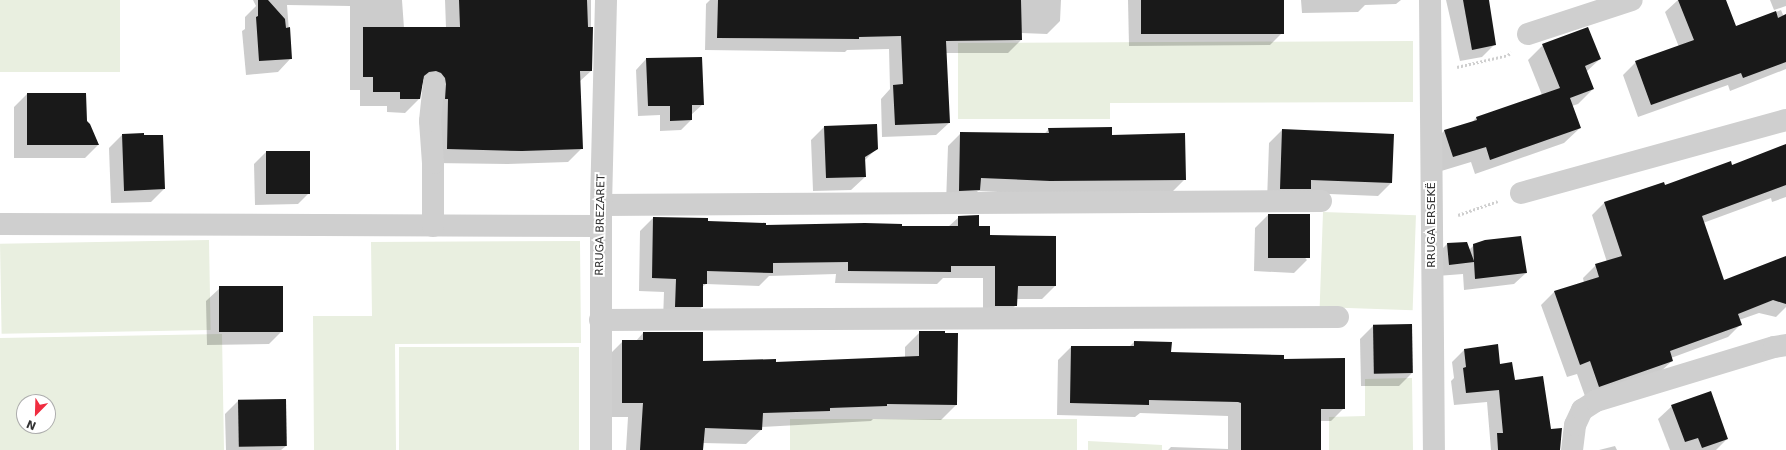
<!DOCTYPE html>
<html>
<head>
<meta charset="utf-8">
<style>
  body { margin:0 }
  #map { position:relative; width:1786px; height:450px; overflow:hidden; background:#fff; font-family:"DejaVu Sans",sans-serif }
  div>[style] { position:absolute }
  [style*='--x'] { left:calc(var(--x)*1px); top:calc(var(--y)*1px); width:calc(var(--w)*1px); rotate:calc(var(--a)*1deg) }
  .green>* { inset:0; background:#e9efe0; transform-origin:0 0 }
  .shadow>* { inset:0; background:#0003 }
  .building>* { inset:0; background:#191919; transform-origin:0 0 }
  .path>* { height:2.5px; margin-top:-1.25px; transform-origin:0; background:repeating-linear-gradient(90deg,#cfcfcf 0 2px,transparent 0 4px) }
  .minor>* { height:22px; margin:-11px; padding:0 11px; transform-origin:11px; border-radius:11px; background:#cfcfcf }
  span { translate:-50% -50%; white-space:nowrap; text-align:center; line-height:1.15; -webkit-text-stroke:4px #fff; paint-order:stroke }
  .street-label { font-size:11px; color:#323232 }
  .north { position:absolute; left:16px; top:394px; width:40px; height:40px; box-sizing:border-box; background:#fff; border:1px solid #adadad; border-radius:50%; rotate:203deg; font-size:11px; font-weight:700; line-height:16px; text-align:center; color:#323232 }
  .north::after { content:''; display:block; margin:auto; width:14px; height:18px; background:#f02d40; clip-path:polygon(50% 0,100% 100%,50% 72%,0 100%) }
</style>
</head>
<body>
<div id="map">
  <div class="green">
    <i style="left:0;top:0;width:120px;height:72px"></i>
    <i style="clip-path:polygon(1413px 41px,1413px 102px,1110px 103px,1110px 119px,958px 119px,958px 43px)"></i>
    <i style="left:1323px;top:212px;width:93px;height:95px;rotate:2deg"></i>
    <i style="left:209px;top:240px;width:90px;height:209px;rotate:89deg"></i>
    <i style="clip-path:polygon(580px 241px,581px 343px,395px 344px,396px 450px,314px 450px,313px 316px,372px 316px,371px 242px)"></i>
    <i style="clip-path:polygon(evenodd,222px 334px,224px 450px,0 450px,0 338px,222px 334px,24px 402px,48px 402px,48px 426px,24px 426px,24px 402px)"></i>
    <i style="left:399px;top:347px;width:180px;height:103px"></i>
    <i style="clip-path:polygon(1412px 378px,1413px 450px,1329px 450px,1329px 417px,1365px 416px,1365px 379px)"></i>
    <i style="left:790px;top:419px;width:287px;height:31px"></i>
    <i style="clip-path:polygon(1088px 441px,1162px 445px,1162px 450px,1088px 450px)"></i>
  </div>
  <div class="shadow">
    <i style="clip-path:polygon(253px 0,402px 0,404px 28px,446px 28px,445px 0,591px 0,591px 71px,579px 82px,582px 148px,568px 162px,507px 164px,433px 163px,428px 87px,421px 84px,419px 99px,405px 113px,387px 112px,387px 106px,360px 106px,360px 90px,350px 90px,350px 6px,287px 5px,291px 58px,278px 72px,246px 75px,242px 31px,245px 29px,245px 17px,256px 6px)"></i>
    <i style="clip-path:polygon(710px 0,1061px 0,1060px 21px,1047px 34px,1021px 33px,1021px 40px,1008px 53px,946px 53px,949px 123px,936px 135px,882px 137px,881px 99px,890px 89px,889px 49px,847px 50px,845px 52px,705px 50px,706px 4px)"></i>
    <i style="clip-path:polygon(1128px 0,1283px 0,1283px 32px,1270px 45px,1129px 46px)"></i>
    <i style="clip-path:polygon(1301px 0,1401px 0,1396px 4px,1365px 5px,1358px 12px,1302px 13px)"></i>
    <i style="clip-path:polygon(1446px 0,1488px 0,1494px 45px,1482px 57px,1460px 61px)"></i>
    <i style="clip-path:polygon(1678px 0,1725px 0,1736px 27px,1781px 10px,1786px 22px,1786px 69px,1730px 91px,1728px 85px,1638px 117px,1623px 75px,1636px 62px,1679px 47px,1665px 12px)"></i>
    <i style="clip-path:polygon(1770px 0,1786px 0,1786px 6px,1774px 10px)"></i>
    <i style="clip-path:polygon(1543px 45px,1600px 59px,1586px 72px,1593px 89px,1578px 104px,1572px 106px,1580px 128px,1564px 143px,1475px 174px,1471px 162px,1438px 172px,1429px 146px,1444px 131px,1471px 123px,1476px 118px,1542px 95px,1528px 60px)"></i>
    <i style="clip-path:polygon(646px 59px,703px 104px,691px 115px,691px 120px,681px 130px,660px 131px,660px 115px,638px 116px,636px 70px)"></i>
    <i style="clip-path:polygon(27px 94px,85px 94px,86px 122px,89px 125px,98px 145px,85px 158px,14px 158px,14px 107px)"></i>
    <i style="clip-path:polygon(876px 125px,877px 148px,864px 161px,865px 177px,851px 190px,813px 191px,811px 140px,824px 127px)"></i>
    <i style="clip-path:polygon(1049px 129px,1111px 136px,1185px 179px,1172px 192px,1036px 194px,978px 191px,966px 203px,946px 203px,948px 146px,961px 133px,1044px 134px)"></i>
    <i style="clip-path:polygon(1282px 130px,1391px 183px,1378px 196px,1305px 193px,1267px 201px,1269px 143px)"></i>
    <i style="clip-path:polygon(122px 135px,164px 189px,151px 202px,111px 203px,109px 148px)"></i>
    <i style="clip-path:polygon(1786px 145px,1786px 197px,1772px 202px,1771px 198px,1703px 223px,1723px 282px,1786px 257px,1786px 307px,1776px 317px,1759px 313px,1739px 320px,1741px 324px,1728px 337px,1671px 358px,1672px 361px,1659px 373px,1586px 399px,1577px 374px,1567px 377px,1541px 305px,1554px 292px,1584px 283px,1583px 278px,1596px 265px,1607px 262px,1592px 215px,1604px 203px,1731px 166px)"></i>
    <i style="clip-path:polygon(266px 152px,310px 192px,298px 204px,255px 205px,254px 164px)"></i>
    <i style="clip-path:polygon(1268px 215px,1307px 260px,1294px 273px,1254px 271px,1255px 228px)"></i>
    <i style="clip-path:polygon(959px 217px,978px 227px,1055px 286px,1042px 299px,1017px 299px,1016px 305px,1003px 318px,983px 318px,983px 278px,943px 278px,937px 284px,835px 283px,836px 274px,769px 276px,759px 286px,706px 284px,702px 287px,702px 307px,689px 320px,663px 320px,664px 292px,639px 291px,640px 231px,653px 218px,765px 226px,948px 227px)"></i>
    <i style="clip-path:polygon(1467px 243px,1469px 250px,1474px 245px,1526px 273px,1514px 284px,1464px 290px,1463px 274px,1437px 276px,1435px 256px,1447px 244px)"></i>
    <i style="clip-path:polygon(220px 288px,282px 331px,269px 344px,207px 345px,206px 301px)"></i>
    <i style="clip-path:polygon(1411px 325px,1412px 373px,1399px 386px,1361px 386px,1360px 339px,1373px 326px)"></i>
    <i style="clip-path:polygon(920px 332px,957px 334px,956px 405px,941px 420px,873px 419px,871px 421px,761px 427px,761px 430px,746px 444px,703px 443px,702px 450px,626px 450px,628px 417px,607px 417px,608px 356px,623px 341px,636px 341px,643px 333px,702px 362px,776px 363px,905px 358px,905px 347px)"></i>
    <i style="clip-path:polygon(1134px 342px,1170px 353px,1283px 360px,1344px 408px,1331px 421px,1320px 421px,1320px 450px,1168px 450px,1171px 447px,1228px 449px,1228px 416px,1140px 413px,1135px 417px,1057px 415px,1058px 360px,1071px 347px,1129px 347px)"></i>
    <i style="clip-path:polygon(1464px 350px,1499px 365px,1550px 430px,1559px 450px,1491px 450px,1487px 402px,1454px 405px,1451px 381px,1454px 378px,1452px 362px)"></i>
    <i style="clip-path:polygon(238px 401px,286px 446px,281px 450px,226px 450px,225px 414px)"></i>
    <i style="clip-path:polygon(1672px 406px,1727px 439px,1716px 450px,1670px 450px,1658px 419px)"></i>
    <i style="clip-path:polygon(1615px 446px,1617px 450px,1599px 450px)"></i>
  </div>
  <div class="building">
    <i style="clip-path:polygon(258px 0,268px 0,285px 19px,286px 28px,290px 27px,292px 59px,259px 61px,256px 17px,258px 16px)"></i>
    <i style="clip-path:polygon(459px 0,587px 0,588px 27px,593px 27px,592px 71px,580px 71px,583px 149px,522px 151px,447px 149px,448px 99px,445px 99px,446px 84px,445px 78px,441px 73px,436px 71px,429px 72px,424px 76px,420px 99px,400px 99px,400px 92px,373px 92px,373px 77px,363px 77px,363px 27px,460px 27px)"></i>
    <i style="clip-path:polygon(718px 0,1021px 0,1022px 40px,946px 41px,950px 123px,895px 125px,893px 85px,903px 84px,901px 36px,859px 37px,859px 39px,717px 38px)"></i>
    <i style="left:1141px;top:0;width:143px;height:34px"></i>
    <i style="clip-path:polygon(1463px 0,1489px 0,1496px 45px,1472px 50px)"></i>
    <i style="clip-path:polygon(1678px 0,1726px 0,1736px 26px,1776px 11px,1778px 18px,1786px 14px,1786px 62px,1743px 78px,1741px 73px,1651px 105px,1635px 61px,1694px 40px)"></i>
    <i style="clip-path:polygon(1588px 27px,1601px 59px,1585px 66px,1594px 89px,1570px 98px,1581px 128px,1490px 160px,1486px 147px,1453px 157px,1444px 130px,1477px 120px,1476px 117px,1560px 88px,1542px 44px)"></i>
    <i style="clip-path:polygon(702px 57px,704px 105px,692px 105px,692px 120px,670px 121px,670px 106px,648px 106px,646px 58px)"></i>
    <i style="clip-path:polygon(27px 93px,86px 93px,87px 121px,90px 124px,99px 145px,27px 145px)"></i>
    <i style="clip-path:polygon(877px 124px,878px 149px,865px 157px,866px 177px,826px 178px,824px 126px)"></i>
    <i style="clip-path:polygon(1112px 127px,1112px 135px,1185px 133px,1186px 180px,1050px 181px,981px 178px,980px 190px,959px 191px,960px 132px,1049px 133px,1048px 128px)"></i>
    <i style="clip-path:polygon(1282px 129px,1394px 134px,1392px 183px,1311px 180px,1311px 189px,1280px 189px)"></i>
    <i style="clip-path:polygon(144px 133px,144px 135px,163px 135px,165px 189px,124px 191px,122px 134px)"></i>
    <i style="clip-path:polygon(1786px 144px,1786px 185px,1702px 216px,1724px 280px,1786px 256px,1786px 304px,1773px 300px,1738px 314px,1742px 325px,1670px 351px,1673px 361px,1599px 387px,1590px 361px,1580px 365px,1554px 291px,1599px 277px,1595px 264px,1622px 256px,1604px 202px,1664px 182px,1665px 185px,1731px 161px,1732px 165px)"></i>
    <i style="left:266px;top:151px;width:44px;height:43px"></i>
    <i style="left:1268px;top:214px;width:42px;height:44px"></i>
    <i style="clip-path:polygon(979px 215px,979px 226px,990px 226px,990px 235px,1056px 236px,1056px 286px,1018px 286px,1017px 306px,995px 306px,995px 266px,951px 266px,951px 272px,848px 271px,848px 262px,773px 263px,773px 273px,707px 271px,707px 284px,703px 284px,703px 307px,675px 307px,676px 279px,652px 278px,653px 217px,708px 218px,708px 221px,766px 223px,766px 225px,865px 223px,902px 224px,902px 226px,958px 226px,958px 216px)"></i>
    <i style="clip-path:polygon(1521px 236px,1527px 273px,1475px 279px,1474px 262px,1449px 265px,1447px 243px,1467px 242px,1474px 261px,1473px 244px,1485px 240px)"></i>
    <i style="left:283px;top:286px;width:46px;height:64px;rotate:90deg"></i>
    <i style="left:1412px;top:324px;width:49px;height:39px;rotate:89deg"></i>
    <i style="clip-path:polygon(919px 331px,945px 331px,945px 333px,958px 333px,957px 405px,887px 404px,887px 406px,830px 408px,830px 411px,763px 413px,762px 430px,705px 428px,703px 450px,640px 450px,643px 403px,622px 403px,622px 340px,643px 340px,643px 332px,703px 332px,703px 361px,776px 359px,776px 362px,919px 356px)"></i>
    <i style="clip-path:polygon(1134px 341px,1172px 342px,1171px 352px,1284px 355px,1284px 359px,1345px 358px,1345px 409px,1321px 409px,1321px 450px,1241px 450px,1241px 403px,1238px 402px,1149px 400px,1149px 405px,1070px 403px,1071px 346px,1134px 346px)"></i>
    <i style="clip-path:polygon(1498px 344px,1500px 364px,1512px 362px,1515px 380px,1543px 376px,1551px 429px,1562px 428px,1560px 450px,1498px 450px,1497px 433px,1503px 433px,1499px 390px,1466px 393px,1463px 368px,1466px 367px,1464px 349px)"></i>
    <i style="clip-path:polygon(1711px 391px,1728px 439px,1702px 448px,1698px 438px,1685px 442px,1671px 405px)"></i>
    <i style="left:286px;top:399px;width:47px;height:48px;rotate:89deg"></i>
  </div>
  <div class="path">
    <i style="--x:1457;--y:67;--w:52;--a:-13.2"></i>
    <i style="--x:1508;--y:55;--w:4;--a:-45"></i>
    <i style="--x:1458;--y:215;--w:42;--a:-19.3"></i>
  </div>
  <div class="minor">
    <i style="--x:1430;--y:0;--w:450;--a:89.5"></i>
    <i style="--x:1528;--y:34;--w:109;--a:-18.1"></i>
    <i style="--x:1521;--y:193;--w:275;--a:-15.4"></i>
    <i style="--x:601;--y:205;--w:720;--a:-0.32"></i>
    <i style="--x:0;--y:224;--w:601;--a:0.19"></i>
    <i style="--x:433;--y:226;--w:63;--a:-90"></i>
    <i style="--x:433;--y:163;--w:42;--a:-94.1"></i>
    <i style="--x:430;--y:121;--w:38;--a:-84"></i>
    <i style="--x:600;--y:320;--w:738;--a:-0.23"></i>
    <i style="--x:601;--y:450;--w:245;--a:-90"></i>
    <i style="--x:601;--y:205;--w:205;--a:-88.6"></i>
    <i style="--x:1572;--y:450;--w:25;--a:-83"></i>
    <i style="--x:1575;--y:425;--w:17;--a:-65"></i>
    <i style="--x:1582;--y:410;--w:17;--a:-33"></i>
    <i style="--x:1596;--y:401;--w:186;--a:-16.9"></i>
    <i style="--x:1774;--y:347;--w:12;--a:-9"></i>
  </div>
  <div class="street-label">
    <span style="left:601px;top:225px;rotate:-89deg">RRUGA BREZARET</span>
    <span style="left:1432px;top:225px;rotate:-90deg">RRUGA ERSEKË</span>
  </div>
  <div class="north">N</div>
</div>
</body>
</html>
